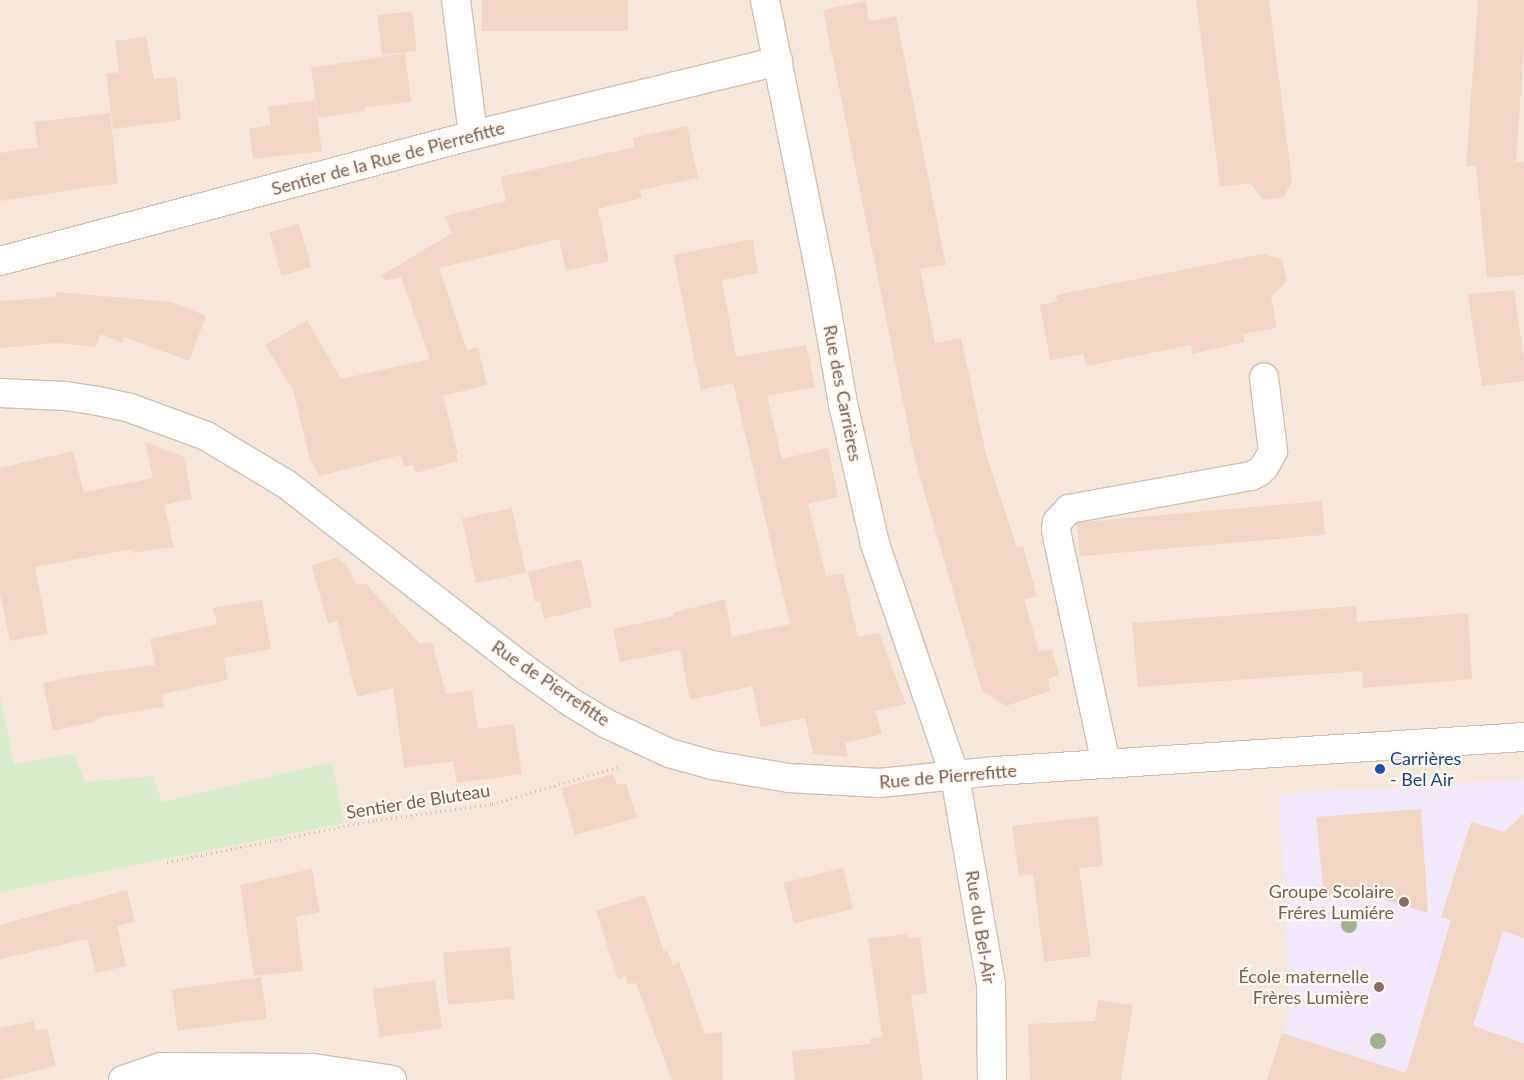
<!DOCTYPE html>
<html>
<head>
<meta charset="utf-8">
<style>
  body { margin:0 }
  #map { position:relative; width:1524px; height:1080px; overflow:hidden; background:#fdf6ec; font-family:Lato,sans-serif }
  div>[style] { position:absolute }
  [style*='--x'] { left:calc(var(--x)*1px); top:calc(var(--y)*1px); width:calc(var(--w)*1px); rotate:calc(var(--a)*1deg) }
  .residential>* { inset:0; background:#f5e8da; transform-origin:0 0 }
  .education>* { inset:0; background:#f3e8fa }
  .green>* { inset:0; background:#d8ecc9 }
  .building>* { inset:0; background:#f3d5c3; transform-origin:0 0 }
  .path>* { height:3px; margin-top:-1.5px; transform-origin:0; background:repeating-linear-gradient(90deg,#d9b8a5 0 1px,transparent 0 5px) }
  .roads { filter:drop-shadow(1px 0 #d1beb0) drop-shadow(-1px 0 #d1beb0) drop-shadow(0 1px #d1beb0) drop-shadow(0 -1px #d1beb0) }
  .minor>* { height:28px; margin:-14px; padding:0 14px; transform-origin:14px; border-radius:14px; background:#fff }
  .trees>* { width:16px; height:16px; margin:-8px; border-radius:50%; background:#a0b28e }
  .dots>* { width:14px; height:14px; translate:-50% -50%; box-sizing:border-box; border:2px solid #fffaf3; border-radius:50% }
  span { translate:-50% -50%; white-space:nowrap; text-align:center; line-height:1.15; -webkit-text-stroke:4.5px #fffaf3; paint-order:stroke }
  .street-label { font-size:18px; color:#7a5c4d }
  .transit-label { font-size:18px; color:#164399 }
  .left { translate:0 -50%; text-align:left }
  .education-label { font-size:18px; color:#785e54 }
  .right { translate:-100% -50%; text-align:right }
</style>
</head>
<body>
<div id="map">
  <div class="residential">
    <i style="left:0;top:0;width:1524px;height:1080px"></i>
  </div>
  <div class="education">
    <i style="clip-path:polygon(1524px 779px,1524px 1080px,1268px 1080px,1290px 1009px,1279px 794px)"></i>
  </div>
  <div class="green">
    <i style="clip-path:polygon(0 694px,14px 764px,74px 754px,85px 782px,153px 776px,162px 802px,332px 762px,344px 823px,0 892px)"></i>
  </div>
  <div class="building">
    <i style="left:482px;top:0;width:146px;height:31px"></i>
    <i style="clip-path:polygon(1196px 0,1269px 0,1292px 180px,1284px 197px,1263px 200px,1250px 183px,1220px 187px)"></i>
    <i style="clip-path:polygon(1478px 0,1524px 0,1524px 44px,1516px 163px,1524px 162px,1524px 275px,1487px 278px,1476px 166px,1466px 166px)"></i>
    <i style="clip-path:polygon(866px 1px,869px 21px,896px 16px,946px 265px,920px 269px,935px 343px,961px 338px,986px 454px,1017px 548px,1023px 546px,1037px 596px,1024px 599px,1039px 651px,1052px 649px,1059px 675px,1048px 679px,1050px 691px,1006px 706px,982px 691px,915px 460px,823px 10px)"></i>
    <i style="left:412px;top:11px;width:40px;height:35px;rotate:83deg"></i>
    <i style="clip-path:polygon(146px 37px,154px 79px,176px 77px,181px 120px,113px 129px,106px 74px,119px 72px,115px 41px)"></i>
    <i style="clip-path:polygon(405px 53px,411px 102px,365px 107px,365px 111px,318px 118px,311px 68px)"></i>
    <i style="clip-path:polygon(315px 100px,322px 151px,253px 159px,249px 129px,271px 125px,268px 107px)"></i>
    <i style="clip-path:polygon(110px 113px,118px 183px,0 201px,0 153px,38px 147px,34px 122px)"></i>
    <i style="clip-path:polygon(687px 126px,698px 178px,640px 190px,642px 198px,598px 209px,609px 261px,566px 271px,559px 239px,439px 268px,467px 350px,478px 347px,487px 385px,443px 396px,458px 454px,456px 454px,458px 461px,416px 473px,413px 465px,404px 467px,401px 455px,320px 476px,310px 460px,293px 390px,265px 345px,307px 320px,341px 379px,430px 359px,401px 277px,385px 281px,382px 275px,452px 233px,445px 216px,506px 201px,501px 177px,635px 147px,633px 138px)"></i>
    <i style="left:299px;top:224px;width:45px;height:31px;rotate:74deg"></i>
    <i style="clip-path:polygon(753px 239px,758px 273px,722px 280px,736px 357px,806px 345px,815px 387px,767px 396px,782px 459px,828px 448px,838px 497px,808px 504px,826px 576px,843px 573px,858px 637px,879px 633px,906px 704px,875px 711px,882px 734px,845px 743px,848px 757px,813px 754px,805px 718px,761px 727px,752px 686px,690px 700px,680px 650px,620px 662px,613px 629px,673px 616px,673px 613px,725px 599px,732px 637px,790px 624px,733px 383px,701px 390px,673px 255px)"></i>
    <i style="clip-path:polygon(1262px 254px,1282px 259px,1287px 281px,1271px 297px,1277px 328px,1243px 334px,1245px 342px,1192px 354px,1191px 345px,1087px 366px,1083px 354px,1050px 360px,1040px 305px,1058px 301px,1056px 295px)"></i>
    <i style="clip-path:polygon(1514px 290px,1524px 359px,1524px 381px,1482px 386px,1468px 294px)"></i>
    <i style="clip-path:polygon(56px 292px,172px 302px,206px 316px,189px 361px,124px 337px,122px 343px,100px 334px,96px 347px,56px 343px,0 348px,0 301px,55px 297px)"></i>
    <i style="clip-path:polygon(145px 442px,184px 457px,192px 499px,164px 505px,174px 547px,133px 553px,132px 549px,35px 567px,48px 634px,10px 641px,0 594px,0 468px,73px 451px,84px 492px,153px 478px)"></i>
    <i style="left:1322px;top:501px;width:34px;height:246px;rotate:85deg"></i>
    <i style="left:512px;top:508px;width:66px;height:51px;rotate:78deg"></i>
    <i style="clip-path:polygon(337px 558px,347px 566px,356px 584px,366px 584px,420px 644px,432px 642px,446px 694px,472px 690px,478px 729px,514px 724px,522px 774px,457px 783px,453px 761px,404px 768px,393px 688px,357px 697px,337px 621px,328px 623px,311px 565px)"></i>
    <i style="clip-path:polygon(581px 559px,592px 607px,544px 619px,540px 601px,535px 602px,528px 572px)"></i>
    <i style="clip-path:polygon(262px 600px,271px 649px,224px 658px,228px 680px,162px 694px,164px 707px,97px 718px,97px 721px,53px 731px,43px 683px,87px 674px,155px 665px,150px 639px,217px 624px,213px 608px)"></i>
    <i style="clip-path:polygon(1356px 606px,1357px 622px,1468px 613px,1472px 679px,1363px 688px,1362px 671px,1138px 687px,1132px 623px)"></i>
    <i style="clip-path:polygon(613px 774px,617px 785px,626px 783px,637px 818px,575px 835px,561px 788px)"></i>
    <i style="clip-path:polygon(1421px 809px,1428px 913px,1363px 893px,1324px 897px,1316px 817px)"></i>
    <i style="clip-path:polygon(1524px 814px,1524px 938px,1503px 931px,1473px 1026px,1524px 1043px,1524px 1080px,1267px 1080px,1282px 1033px,1406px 1073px,1451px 920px,1441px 917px,1471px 822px,1504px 832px)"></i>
    <i style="clip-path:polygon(1098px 816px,1103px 866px,1079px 868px,1091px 956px,1044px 962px,1033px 874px,1019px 876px,1012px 826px)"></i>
    <i style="left:843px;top:868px;width:42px;height:61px;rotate:76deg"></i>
    <i style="clip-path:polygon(312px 869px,320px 912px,296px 917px,303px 971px,254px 976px,240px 885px)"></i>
    <i style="clip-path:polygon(127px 890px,135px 922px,117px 926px,126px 966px,96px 973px,87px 939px,0 959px,0 925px)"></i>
    <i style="clip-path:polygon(645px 895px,664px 952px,667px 950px,673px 965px,679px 962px,705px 1034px,722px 1032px,723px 1080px,672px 1080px,636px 983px,628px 984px,625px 976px,618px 979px,596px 911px)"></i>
    <i style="clip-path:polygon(906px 934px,908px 938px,920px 937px,927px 993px,911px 995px,923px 1080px,795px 1080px,792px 1051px,871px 1044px,870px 1039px,882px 1037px,868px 939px)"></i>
    <i style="left:510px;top:947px;width:52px;height:67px;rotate:85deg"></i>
    <i style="left:261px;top:977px;width:42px;height:90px;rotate:82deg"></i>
    <i style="left:435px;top:980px;width:49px;height:63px;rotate:82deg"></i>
    <i style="clip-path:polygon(1098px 1000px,1133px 1005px,1121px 1080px,1030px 1080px,1028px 1024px,1095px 1021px)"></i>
    <i style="clip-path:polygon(33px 1021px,36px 1031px,47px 1029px,56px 1066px,0 1080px,0 1028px)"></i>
  </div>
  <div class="path">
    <i style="--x:167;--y:862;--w:213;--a:-11.4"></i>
    <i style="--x:376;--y:820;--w:117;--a:-7.9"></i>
    <i style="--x:492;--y:804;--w:131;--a:-16.4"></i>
  </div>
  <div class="roads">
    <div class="minor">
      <i style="--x:456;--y:0;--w:136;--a:82.8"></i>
      <i style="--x:765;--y:0;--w:278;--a:78.6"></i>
      <i style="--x:820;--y:272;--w:134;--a:80.1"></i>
      <i style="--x:843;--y:404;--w:144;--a:77.1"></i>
      <i style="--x:875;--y:544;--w:245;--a:71"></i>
      <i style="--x:955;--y:776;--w:212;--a:80.2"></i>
      <i style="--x:991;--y:985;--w:95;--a:89.4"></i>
      <i style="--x:0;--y:261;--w:489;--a:-14.9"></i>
      <i style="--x:473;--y:135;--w:314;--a:-13.6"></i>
      <i style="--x:0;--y:393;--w:66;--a:2.6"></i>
      <i style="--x:66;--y:396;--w:32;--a:9"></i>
      <i style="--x:98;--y:401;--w:33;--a:12"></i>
      <i style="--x:130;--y:408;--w:81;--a:20.2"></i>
      <i style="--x:206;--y:436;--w:93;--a:31"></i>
      <i style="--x:286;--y:484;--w:295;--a:37.8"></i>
      <i style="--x:519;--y:665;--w:65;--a:35.6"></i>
      <i style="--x:572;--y:703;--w:39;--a:31"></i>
      <i style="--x:605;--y:723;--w:71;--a:25.1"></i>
      <i style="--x:669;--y:753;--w:45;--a:15.6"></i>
      <i style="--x:712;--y:765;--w:78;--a:9.6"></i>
      <i style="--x:789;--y:778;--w:91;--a:3.1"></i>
      <i style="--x:880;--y:783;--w:116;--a:-6"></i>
      <i style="--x:995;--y:771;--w:530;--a:-3.68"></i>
      <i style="--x:1106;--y:764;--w:228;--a:-102.1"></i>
      <i style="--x:1058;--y:541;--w:11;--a:-100"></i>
      <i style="--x:1056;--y:530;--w:8;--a:-83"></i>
      <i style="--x:1057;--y:522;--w:18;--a:-47"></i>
      <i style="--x:1069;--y:509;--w:185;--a:-10.3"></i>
      <i style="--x:1251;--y:476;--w:9;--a:-27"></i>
      <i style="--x:1259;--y:472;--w:8;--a:-45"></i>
      <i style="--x:1265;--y:466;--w:17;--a:-62"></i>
      <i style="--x:1273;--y:451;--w:74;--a:-97"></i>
      <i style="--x:123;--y:1080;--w:40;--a:-18.9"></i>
      <i style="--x:161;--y:1067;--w:152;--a:0.4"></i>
      <i style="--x:313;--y:1068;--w:80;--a:8.6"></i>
    </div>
  </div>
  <div class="trees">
    <i style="left:1349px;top:925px"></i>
    <i style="left:1378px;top:1041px"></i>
  </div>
  <div class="dots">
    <i style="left:1380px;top:769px;background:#1a4fb4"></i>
    <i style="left:1404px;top:902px;background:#8d6e63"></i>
    <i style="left:1379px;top:987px;background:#8d6e63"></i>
  </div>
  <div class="street-label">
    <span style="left:388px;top:158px;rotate:-15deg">Sentier de la Rue de Pierrefitte</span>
    <span style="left:843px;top:393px;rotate:79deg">Rue des Carrières</span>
    <span style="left:551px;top:683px;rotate:34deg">Rue de Pierrefitte</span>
    <span style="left:948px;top:776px;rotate:-5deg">Rue de Pierrefitte</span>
    <span style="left:418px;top:801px;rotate:-9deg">Sentier de Bluteau</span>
    <span style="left:981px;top:927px;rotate:81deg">Rue du Bel-Air</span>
  </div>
  <div class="transit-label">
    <span class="left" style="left:1390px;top:769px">Carrières<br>- Bel Air</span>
  </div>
  <div class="education-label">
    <span class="right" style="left:1394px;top:902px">Groupe Scolaire<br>Fréres Lumiére</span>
    <span class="right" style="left:1369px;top:987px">École maternelle<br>Frères Lumière</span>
  </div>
</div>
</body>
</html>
